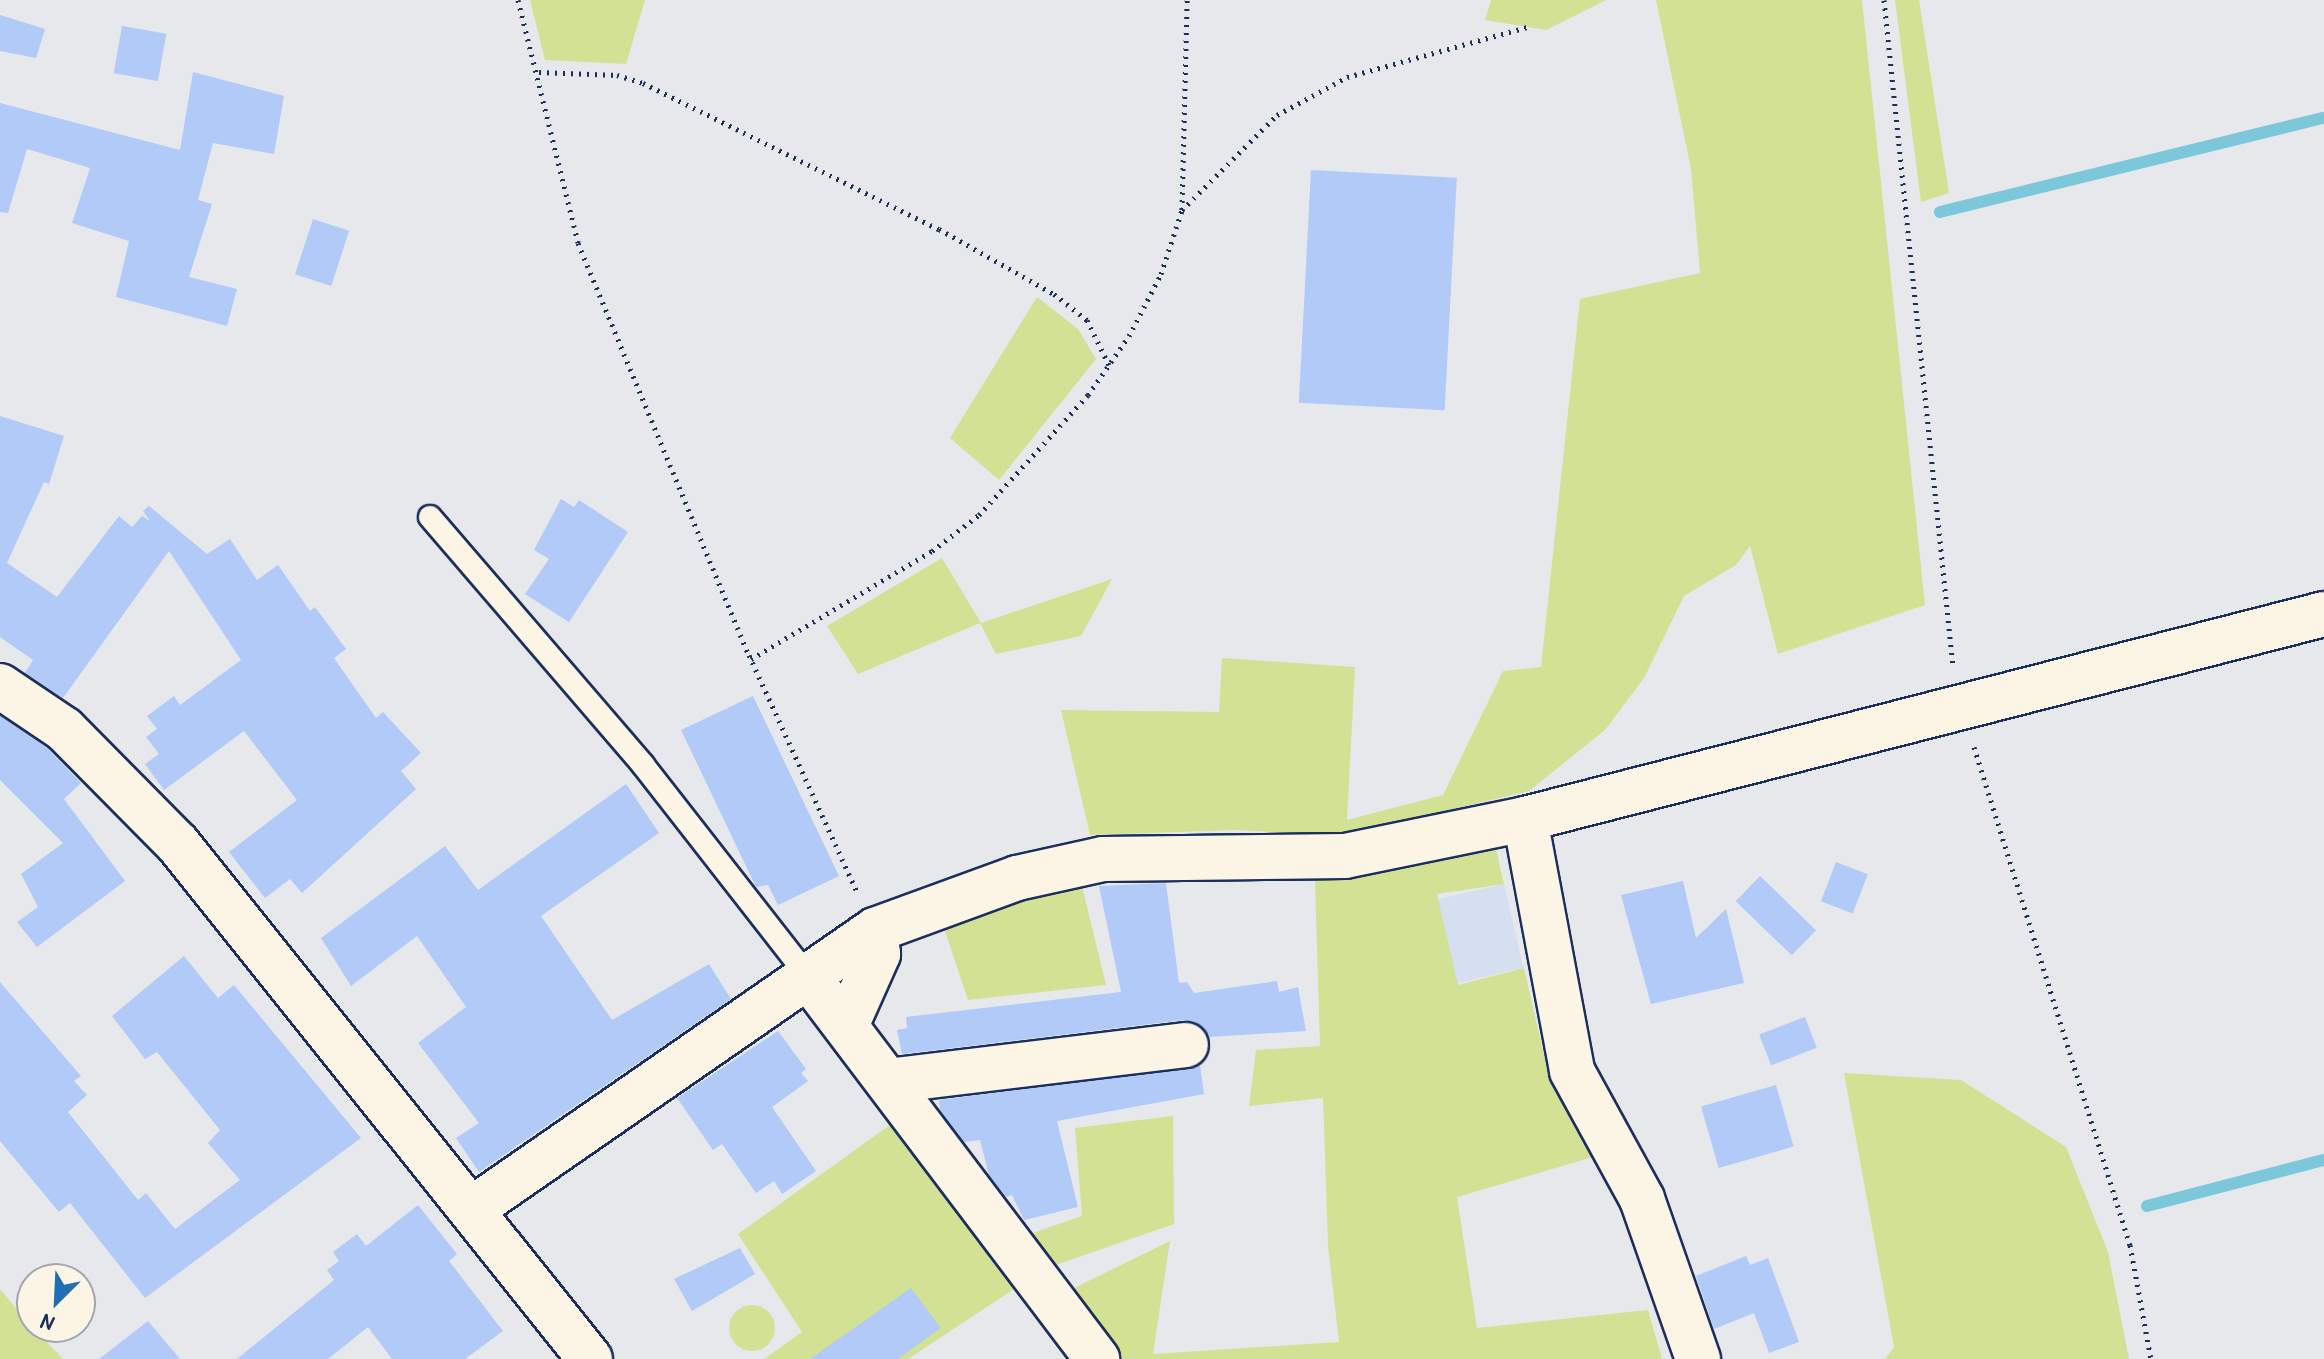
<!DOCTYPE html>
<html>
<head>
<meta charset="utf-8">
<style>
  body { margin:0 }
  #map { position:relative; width:2324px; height:1359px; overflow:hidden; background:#e6e8eb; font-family:"Patrick Hand",sans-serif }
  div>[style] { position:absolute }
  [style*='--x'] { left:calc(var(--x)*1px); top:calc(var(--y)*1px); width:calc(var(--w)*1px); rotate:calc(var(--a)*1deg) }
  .built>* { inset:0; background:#d6dfef; transform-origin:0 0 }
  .green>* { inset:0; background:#d3e194 }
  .round { border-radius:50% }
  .stream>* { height:12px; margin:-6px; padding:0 6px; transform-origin:6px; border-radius:6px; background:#7cc8da }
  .building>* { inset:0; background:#b1caf8; transform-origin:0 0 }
  .path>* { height:5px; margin-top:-2.5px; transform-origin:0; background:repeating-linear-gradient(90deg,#1b2f5e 0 2px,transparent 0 8px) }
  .roads { filter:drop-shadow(2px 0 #1b2f5e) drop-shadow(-2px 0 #1b2f5e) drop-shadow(0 2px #1b2f5e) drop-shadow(0 -2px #1b2f5e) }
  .service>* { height:22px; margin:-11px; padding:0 11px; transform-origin:11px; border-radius:11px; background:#fcf5e5 }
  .minor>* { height:44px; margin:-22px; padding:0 22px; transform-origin:22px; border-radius:22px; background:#fcf5e5 }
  span { translate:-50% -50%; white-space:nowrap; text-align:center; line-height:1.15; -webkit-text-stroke:6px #fcf5e5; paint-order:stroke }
  .north { position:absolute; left:16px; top:1263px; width:80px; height:80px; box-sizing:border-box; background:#fcf5e5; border:2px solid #a2a6af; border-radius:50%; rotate:204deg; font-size:22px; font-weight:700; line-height:32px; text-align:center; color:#1b2f5e }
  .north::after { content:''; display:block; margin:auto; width:28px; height:36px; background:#1f6fb2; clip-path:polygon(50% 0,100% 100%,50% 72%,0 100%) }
</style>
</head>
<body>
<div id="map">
  <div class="built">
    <i style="left:1504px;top:884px;width:86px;height:69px;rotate:77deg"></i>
  </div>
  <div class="green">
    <i style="clip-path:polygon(530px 0,645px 0,626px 64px,545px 60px)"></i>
    <i style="clip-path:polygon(1491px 0,1606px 0,1546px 30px,1485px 20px)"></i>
    <i style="clip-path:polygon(1656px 0,1862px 0,1925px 605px,1778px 654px,1750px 546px,1736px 565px,1684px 596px,1644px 678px,1605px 730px,1529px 791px,1344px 835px,1234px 830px,1090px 835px,1061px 710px,1219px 712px,1222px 658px,1355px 667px,1347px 820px,1443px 795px,1503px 671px,1541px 667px,1580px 299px,1700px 273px,1691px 169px)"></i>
    <i style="clip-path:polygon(1895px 0,1919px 0,1949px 193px,1921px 202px)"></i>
    <i style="clip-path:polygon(1037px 297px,1078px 329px,1096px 359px,999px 480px,950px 438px)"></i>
    <i style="clip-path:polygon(942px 558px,981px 623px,1112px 579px,1081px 636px,996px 654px,980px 623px,858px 674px,827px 626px)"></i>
    <i style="clip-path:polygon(1496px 849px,1504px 884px,1437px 894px,1458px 985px,1524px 968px,1547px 1068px,1593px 1157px,1457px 1197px,1477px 1328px,1648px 1310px,1662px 1359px,1119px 1359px,1068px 1291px,1170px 1241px,1153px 1354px,1339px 1342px,1328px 1246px,1323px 1098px,1249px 1106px,1256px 1050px,1320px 1046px,1315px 880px)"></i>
    <i style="clip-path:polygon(1082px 886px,1106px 985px,968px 1000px,944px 928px,1027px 897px)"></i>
    <i style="clip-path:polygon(1844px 1073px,1961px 1080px,2066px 1147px,2108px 1252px,2129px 1359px,1885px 1359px,1894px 1347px)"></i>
    <i style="clip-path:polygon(1173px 1116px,1174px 1224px,1050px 1267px,1027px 1235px,1082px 1216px,1075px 1128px)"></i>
    <i style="clip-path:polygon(894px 1122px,1017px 1287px,908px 1359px,764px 1359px,802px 1332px,738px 1234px)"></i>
    <i style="clip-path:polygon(0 1289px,32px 1327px,63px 1359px,0 1359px)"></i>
    <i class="round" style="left:729px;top:1305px;width:46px;height:46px"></i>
  </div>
  <div class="stream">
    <i style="--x:1940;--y:212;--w:395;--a:-13.8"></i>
    <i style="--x:2147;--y:1206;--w:183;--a:-14.6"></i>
  </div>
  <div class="building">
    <i style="clip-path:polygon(0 15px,45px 29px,36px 58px,0 51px)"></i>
    <i style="left:122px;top:26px;width:45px;height:48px;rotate:10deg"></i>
    <i style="clip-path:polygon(193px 72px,284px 96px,274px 154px,213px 143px,198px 200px,212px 204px,189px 277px,237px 289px,227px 326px,116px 297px,129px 241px,72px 223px,90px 168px,27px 149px,8px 213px,0 212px,0 103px,180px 150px)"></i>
    <i style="left:1311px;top:170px;width:146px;height:233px;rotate:3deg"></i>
    <i style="left:313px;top:219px;width:38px;height:58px;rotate:18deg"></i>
    <i style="clip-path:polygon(0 416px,64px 436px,49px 484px,44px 482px,7px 563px,57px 597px,119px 516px,132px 527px,142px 516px,150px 521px,143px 511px,149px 506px,207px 554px,230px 539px,257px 580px,278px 565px,310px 611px,315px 607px,346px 649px,334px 658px,376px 718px,383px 712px,421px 753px,401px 771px,416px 789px,302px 893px,290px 879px,265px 898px,229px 852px,297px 800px,244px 731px,164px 790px,145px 764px,159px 754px,146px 737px,157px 729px,147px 716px,174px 696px,180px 705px,241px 660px,169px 551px,63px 698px,25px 673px,33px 660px,0 637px)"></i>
    <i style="clip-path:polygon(561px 499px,574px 507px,579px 500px,628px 532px,569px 622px,525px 594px,549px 559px,534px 550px)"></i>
    <i style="clip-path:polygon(753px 696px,839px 876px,778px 905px,768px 885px,756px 887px,681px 730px)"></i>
    <i style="clip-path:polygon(0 716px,47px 748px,81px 783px,64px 799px,125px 881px,37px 947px,17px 922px,38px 907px,21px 874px,63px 843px,0 780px)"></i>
    <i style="clip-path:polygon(626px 784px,659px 833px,541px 916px,612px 1020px,709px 964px,731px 999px,479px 1172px,456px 1138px,479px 1123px,418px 1043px,466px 1007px,417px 936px,351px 986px,321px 938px,445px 846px,478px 890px)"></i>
    <i style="left:1836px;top:862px;width:34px;height:42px;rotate:21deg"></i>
    <i style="left:1760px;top:876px;width:78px;height:35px;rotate:44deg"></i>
    <i style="clip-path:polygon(1683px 881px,1696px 938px,1726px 909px,1744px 983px,1651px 1004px,1621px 895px)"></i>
    <i style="clip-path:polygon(1166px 883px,1179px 983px,1187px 982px,1194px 993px,1277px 981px,1279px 992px,1298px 987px,1306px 1031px,1209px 1037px,1196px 1022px,1183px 1020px,902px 1054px,897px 1030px,907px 1028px,906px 1017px,1121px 992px,1099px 886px)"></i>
    <i style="clip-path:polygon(184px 956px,218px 998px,234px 985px,361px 1138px,145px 1298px,70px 1203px,59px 1212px,0 1141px,0 982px,81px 1076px,74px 1081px,87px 1095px,68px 1112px,138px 1200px,146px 1193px,175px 1229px,240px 1180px,208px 1143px,220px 1130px,157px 1052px,145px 1059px,112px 1016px)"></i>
    <i style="left:1805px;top:1017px;width:33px;height:49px;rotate:69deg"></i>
    <i style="clip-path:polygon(778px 1031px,806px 1069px,801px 1073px,808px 1081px,772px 1107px,816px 1171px,782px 1194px,774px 1181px,756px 1193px,722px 1144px,713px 1150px,677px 1098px)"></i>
    <i style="clip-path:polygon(1200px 1066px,1204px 1094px,1057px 1121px,1078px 1207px,1024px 1220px,1012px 1195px,1006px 1197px,989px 1175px,980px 1140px,964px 1142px,940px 1110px,939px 1100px)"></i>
    <i style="left:1776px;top:1085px;width:64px;height:78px;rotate:74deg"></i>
    <i style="clip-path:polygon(418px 1205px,457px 1254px,449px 1261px,503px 1331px,465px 1359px,392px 1359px,368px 1327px,328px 1359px,237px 1359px,334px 1280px,327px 1270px,339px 1261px,333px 1252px,357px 1234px,366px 1246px)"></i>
    <i style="clip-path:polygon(740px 1248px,755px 1274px,692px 1311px,674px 1279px)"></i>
    <i style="clip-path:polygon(1746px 1256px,1750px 1265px,1768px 1258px,1799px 1342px,1769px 1353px,1754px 1313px,1714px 1329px,1696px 1276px)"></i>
    <i style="clip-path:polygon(911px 1288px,941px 1328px,898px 1359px,810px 1359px)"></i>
    <i style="clip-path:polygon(148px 1321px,180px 1359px,99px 1359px)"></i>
  </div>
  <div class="path">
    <i style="--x:518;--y:0;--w:250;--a:76.1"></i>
    <i style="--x:578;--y:243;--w:446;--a:67.5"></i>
    <i style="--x:749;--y:655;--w:263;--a:65.5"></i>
    <i style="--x:1884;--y:0;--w:671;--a:84.09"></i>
    <i style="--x:539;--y:72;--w:78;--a:2.2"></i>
    <i style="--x:617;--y:75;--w:27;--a:17"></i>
    <i style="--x:643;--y:83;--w:330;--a:26.3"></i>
    <i style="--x:939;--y:229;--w:132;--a:29.5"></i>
    <i style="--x:1054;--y:294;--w:42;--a:38.2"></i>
    <i style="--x:1087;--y:320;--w:50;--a:63.9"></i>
    <i style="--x:1182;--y:210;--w:134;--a:-45"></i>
    <i style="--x:1277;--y:115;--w:80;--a:-28.5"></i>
    <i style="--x:1347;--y:77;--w:187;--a:-15.5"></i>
    <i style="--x:751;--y:659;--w:211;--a:-30.8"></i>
    <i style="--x:932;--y:551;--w:59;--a:-37.5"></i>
    <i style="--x:979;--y:515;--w:162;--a:-47.8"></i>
    <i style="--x:1088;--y:395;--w:72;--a:-55.2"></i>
    <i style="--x:1129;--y:336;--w:70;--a:-62.7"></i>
    <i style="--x:1161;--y:274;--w:67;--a:-71.8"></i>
    <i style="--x:1182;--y:210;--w:210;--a:-88.6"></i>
    <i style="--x:1974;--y:747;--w:522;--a:72.61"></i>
    <i style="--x:2130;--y:1245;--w:116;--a:79.6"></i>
  </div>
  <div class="roads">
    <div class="service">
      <i style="--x:430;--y:517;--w:327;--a:49.3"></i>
      <i style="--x:643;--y:765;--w:265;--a:52"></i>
    </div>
    <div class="minor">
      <i style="--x:0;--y:686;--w:77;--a:33.9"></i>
      <i style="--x:64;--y:729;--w:161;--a:45.3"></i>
      <i style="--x:177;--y:843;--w:661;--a:51.33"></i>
      <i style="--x:1525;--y:819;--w:256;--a:79.4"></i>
      <i style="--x:1572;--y:1071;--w:146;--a:61.3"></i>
      <i style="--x:1642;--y:1199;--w:170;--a:70.7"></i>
      <i style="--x:806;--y:974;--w:483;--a:52.9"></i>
      <i style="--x:846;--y:1026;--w:79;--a:-66"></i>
      <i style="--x:878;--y:954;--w:24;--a:-97"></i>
      <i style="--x:888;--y:1081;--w:300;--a:-6.9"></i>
      <i style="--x:472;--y:1209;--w:490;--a:-34.7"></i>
      <i style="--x:875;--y:930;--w:151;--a:-20.1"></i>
      <i style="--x:1017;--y:878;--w:88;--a:-12.5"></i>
      <i style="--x:1103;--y:859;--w:242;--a:-0.7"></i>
      <i style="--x:1345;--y:856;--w:184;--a:-11.6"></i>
      <i style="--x:1525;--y:819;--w:825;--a:-14.39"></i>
    </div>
  </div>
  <div class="north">N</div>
</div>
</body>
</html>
